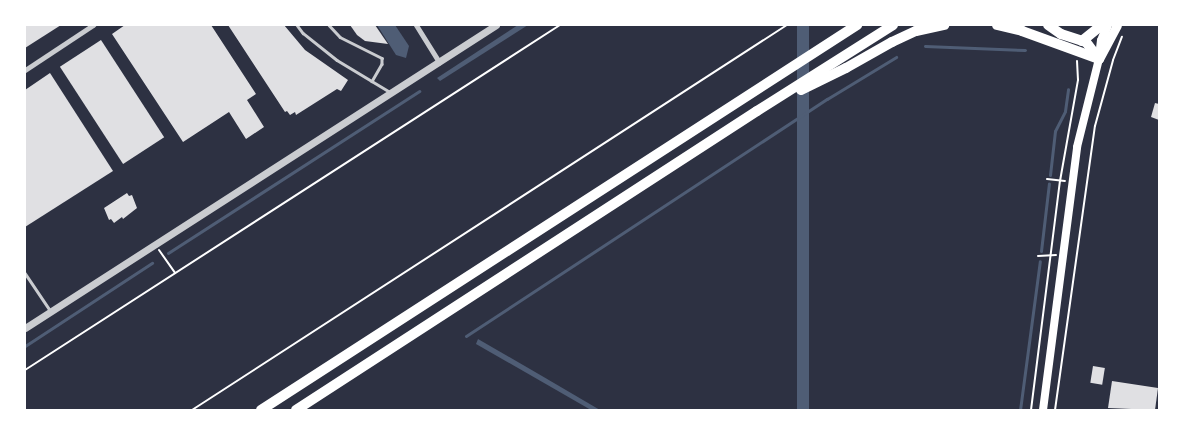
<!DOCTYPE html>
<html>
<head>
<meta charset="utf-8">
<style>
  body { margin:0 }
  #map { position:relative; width:1184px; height:435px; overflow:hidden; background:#2d3142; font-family:Rubik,sans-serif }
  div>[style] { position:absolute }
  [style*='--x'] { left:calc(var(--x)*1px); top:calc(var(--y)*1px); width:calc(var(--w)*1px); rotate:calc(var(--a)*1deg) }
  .water>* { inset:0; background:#4f5d75; transform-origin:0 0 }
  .stream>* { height:3px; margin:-1.5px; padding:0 1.5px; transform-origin:1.5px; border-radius:1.5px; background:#4f5d75 }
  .building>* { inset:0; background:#e0e0e3; transform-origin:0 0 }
  .path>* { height:2px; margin:-1px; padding:0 1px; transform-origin:1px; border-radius:1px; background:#fff }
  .service>* { height:2.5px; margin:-1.25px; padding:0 1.25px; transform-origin:1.25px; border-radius:1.25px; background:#caccd0 }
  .minor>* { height:5px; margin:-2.5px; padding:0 2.5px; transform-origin:2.5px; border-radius:2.5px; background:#caccd0 }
  .tertiary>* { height:7px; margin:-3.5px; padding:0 3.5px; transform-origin:3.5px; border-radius:3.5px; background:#caccd0 }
  .secondary>* { height:8px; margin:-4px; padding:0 4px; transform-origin:4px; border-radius:4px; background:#fff }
  .primary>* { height:9px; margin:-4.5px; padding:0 4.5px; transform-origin:4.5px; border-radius:4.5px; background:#fff }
  .motorway>* { height:10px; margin:-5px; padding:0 5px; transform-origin:5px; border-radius:5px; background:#fff }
  span { translate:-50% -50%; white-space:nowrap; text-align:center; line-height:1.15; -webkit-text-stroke:5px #fff; paint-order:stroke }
  .frame { position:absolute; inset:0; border:26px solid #fff; pointer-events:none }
</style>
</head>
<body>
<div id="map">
  <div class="water">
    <i style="clip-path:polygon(377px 25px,395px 25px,409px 46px,406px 58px,396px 55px)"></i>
    <i style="clip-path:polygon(518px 25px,528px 25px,440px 81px,437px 78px)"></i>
    <i style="left:797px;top:25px;width:12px;height:707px"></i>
    <i style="clip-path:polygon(478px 339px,542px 376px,600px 410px,591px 410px,476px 344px)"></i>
  </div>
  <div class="stream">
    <i style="--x:925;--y:46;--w:100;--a:2.3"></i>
    <i style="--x:1050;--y:175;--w:44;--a:-83.5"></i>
    <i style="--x:1055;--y:131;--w:22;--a:-63"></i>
    <i style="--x:1065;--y:111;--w:22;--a:-82"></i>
    <i style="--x:1041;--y:251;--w:68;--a:-83.3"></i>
    <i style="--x:168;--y:253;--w:299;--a:-32.8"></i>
    <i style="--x:466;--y:336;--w:432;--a:-33.3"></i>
    <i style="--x:827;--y:99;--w:81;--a:-31.3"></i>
    <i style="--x:25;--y:346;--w:152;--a:-33.2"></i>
    <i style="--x:1020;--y:410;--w:150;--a:-82.4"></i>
  </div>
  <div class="building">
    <i style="clip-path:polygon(25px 25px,61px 25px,25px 48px)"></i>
    <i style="clip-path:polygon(125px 25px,211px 25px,256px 94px,247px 100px,264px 127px,246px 139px,229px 112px,183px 142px,112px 34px)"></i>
    <i style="clip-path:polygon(228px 25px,284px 25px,305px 50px,348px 80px,341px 91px,337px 89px,296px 115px,295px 112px,290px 115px,287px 111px,285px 112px)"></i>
    <i style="clip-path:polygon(350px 25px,375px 25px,388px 44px,365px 41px,357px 35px)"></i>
    <i style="left:101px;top:40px;width:116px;height:49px;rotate:57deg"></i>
    <i style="clip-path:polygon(50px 73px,113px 171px,25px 227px,25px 90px)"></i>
    <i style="clip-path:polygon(1155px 103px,1159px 104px,1159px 120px,1151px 117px)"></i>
    <i style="clip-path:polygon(127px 193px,129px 196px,132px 195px,137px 208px,123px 219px,122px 217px,114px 223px,111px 219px,109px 220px,104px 208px)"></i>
    <i style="left:1093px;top:366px;width:12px;height:17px;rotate:9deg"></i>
    <i style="clip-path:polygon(1112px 381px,1158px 388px,1155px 410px,1108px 408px)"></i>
  </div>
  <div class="path">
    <i style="--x:1047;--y:179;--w:18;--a:6"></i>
    <i style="--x:159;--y:250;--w:28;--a:55"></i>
    <i style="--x:1038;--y:256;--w:18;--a:-3"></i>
    <i style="--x:25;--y:370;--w:637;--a:-32.82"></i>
    <i style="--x:192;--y:410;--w:709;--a:-32.91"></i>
    <i style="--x:1031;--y:410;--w:231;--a:-82.8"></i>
    <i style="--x:1060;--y:181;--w:103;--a:-79.9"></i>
    <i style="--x:1078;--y:80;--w:19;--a:-93"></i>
    <i style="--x:1055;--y:410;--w:287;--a:-82"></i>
    <i style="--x:1095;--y:126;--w:68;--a:-74.7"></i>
    <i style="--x:1113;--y:60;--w:25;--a:-69"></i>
  </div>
  <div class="service">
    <i style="--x:297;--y:25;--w:10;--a:53"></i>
    <i style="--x:303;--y:33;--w:43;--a:38.5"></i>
    <i style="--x:337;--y:60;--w:62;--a:31.1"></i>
    <i style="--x:329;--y:25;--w:16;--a:47"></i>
    <i style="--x:340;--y:37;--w:47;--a:26.6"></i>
    <i style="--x:382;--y:58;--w:6;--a:90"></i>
    <i style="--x:382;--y:64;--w:20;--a:120"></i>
    <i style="--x:25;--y:273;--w:45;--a:56"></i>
  </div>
  <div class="minor">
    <i style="--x:416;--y:25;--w:44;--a:58.1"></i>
    <i style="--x:25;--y:70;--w:82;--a:-33.5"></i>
  </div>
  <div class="tertiary">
    <i style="--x:25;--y:328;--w:560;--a:-32.75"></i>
  </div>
  <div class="secondary">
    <i style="--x:1043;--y:410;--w:265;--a:-82.6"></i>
    <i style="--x:1077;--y:147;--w:91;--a:-76"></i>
  </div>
  <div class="primary">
    <i style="--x:1099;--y:56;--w:16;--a:-83"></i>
    <i style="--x:1101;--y:40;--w:16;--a:-68"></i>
    <i style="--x:1099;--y:59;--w:38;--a:-62"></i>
  </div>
  <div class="motorway">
    <i style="--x:997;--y:25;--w:26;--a:13"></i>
    <i style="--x:1022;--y:31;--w:82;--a:20"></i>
    <i style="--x:1048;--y:25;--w:16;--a:35"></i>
    <i style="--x:1061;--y:34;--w:26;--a:18"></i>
    <i style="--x:1086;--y:42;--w:21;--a:53"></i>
    <i style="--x:1082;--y:41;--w:26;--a:-39"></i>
    <i style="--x:801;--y:90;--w:50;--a:-26.1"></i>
    <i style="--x:846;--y:68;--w:53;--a:-29.5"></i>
    <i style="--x:892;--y:42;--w:26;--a:-25"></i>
    <i style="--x:916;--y:31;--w:29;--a:-12"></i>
    <i style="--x:261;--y:410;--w:710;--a:-32.86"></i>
    <i style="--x:296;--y:410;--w:549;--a:-32.97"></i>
    <i style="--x:757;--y:111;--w:161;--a:-32.3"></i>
  </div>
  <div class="frame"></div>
</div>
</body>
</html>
